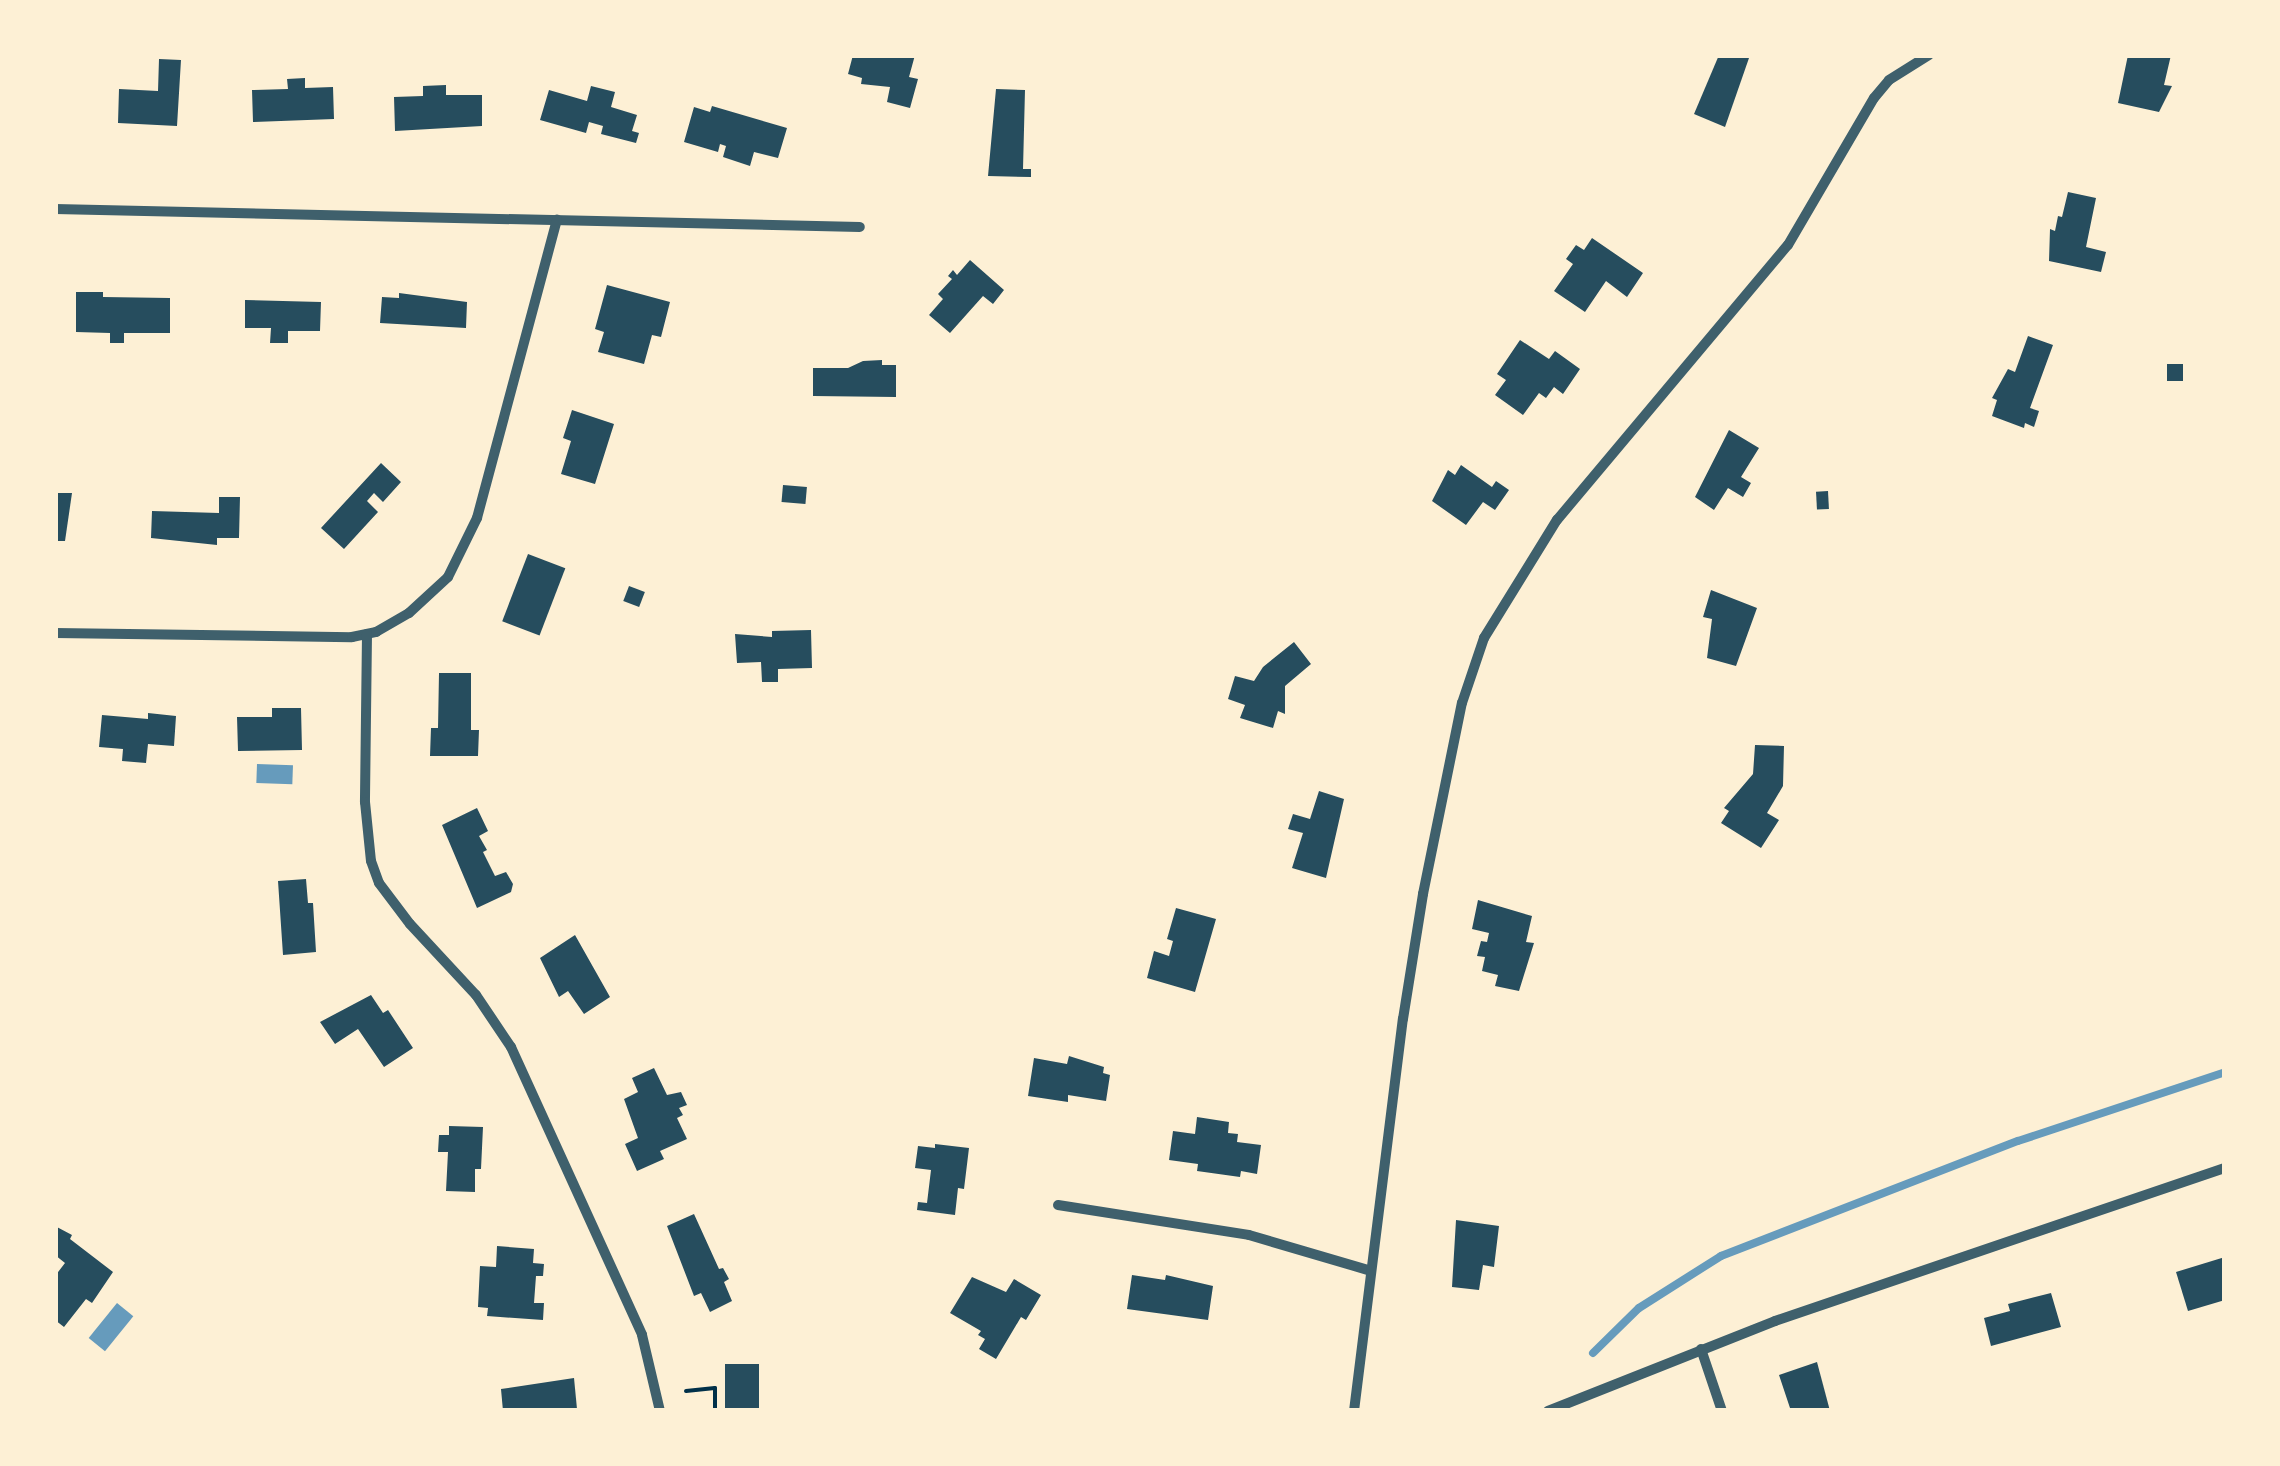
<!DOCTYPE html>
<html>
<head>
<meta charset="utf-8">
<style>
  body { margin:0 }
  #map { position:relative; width:2280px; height:1466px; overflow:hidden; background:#fdf0d5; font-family:"IBM Plex Sans",sans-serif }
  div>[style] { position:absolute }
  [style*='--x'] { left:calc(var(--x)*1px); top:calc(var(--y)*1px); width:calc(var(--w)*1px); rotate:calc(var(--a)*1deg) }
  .water>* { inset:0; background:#669bbc; transform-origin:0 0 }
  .stream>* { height:8px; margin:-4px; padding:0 4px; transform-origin:4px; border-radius:4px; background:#669bbc }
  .building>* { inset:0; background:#264d5e; transform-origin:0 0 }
  .path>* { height:4px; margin:-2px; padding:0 2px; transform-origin:2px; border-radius:2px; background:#003049 }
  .minor>* { height:10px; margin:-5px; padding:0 5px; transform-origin:5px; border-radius:5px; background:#3f606c }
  span { translate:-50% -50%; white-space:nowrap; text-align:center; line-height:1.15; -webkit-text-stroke:8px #fdf0d5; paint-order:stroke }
  .frame { position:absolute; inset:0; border:58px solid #fdf0d5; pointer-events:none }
</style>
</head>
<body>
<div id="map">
  <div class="water">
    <i style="left:257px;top:764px;width:36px;height:19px;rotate:2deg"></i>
    <i style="left:117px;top:1303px;width:21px;height:45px;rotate:39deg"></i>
  </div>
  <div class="stream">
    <i style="--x:1593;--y:1353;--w:64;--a:-44.4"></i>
    <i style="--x:1639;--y:1308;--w:97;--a:-32.4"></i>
    <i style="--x:1721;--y:1256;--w:318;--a:-21.2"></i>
    <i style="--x:2018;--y:1141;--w:218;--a:-18.4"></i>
  </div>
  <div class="building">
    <i style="clip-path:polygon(853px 55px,915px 55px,909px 77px,918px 79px,910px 108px,887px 102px,890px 87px,861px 84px,862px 78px,848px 74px)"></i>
    <i style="clip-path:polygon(1719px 55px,1749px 58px,1725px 127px,1694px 114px)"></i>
    <i style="clip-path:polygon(2128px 55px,2171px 55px,2164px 85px,2172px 86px,2159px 112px,2118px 103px)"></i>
    <i style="clip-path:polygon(159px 59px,181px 60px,177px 126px,118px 123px,119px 89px,158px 91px)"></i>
    <i style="clip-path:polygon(305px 78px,305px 88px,333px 87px,334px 119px,253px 122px,252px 90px,288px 89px,287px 79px)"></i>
    <i style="clip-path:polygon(446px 85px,446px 95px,482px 95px,482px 126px,395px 131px,394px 97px,423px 96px,423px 86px)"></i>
    <i style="clip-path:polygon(591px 86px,615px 92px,611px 107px,637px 115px,632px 131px,639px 133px,636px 143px,601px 134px,603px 126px,589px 122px,586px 133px,540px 120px,549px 90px,587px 101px)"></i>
    <i style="clip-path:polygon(996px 89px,1025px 90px,1023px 169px,1031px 169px,1031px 177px,988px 176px)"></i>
    <i style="clip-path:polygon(712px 106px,787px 128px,778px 158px,754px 152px,750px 166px,723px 157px,726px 146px,720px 144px,718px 152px,684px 142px,694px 107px,710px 112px)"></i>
    <i style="clip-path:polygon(2068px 192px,2096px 198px,2086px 247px,2106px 252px,2101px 272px,2049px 261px,2050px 229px,2055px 231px,2058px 216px,2062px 217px)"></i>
    <i style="clip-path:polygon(1592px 238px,1643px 273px,1627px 297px,1606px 281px,1585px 312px,1554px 291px,1573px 264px,1566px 259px,1576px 245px,1584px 250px)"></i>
    <i style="clip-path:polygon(970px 260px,1004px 290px,993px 304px,983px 296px,950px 333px,929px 315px,943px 299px,938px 294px,952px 279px,948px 276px,953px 270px,957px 275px)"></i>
    <i style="clip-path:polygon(607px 285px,670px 302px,661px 337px,652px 335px,644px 364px,598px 352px,604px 332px,595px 329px)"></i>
    <i style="clip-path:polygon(76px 292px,103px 292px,103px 297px,170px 298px,170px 333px,124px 333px,124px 343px,110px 343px,110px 333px,76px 332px)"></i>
    <i style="clip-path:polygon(399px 293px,467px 302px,466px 328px,380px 323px,382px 297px,399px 298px)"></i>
    <i style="clip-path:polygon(245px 300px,321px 302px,320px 331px,288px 331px,288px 343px,270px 343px,271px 328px,245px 328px)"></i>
    <i style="clip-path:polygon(2028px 336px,2053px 345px,2030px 408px,2039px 411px,2034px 427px,2025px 423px,2024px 428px,1992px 416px,1997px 400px,1992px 398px,2008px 369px,2015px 372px)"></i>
    <i style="clip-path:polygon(1520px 340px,1549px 359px,1555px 351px,1580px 369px,1563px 394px,1554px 387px,1546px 398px,1539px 393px,1523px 415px,1495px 395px,1506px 380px,1497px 374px)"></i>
    <i style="clip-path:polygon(882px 360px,882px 365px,896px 365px,896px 397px,813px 396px,813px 368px,848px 368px,863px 361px)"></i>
    <i style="left:2167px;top:364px;width:16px;height:17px"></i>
    <i style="clip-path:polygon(572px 410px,614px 424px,595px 484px,561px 474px,571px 441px,563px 438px)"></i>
    <i style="clip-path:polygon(1729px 430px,1759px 448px,1741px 477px,1751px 483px,1743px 497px,1728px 488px,1714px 510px,1695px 497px)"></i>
    <i style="clip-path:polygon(381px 463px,401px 482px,383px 502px,374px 493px,367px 501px,378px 512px,344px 549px,321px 528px)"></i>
    <i style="clip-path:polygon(1461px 465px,1492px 487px,1496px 481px,1509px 490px,1495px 510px,1483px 502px,1466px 525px,1432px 501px,1448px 470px,1455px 475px)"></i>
    <i style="left:783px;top:485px;width:24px;height:17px;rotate:5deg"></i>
    <i style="left:1828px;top:491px;width:18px;height:12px;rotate:87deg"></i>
    <i style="clip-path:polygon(55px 493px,72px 493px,65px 541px,55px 541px)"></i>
    <i style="clip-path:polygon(219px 497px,240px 497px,239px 538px,217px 538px,217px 545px,151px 538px,152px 511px,219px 513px)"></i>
    <i style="left:528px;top:554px;width:40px;height:72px;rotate:21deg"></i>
    <i style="left:629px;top:586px;width:17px;height:16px;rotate:21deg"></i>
    <i style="clip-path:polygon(1711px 590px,1757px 608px,1736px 666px,1707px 658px,1712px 619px,1703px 617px)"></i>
    <i style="clip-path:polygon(811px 630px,812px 668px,778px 669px,778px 682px,762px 682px,761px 662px,737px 663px,735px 634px,772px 637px,772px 631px)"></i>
    <i style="clip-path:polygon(1294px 642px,1311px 664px,1285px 686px,1285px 714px,1278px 711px,1273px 728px,1240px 718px,1245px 705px,1228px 699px,1235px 676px,1254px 681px,1263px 667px)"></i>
    <i style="clip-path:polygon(439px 673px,471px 673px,471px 730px,479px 730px,478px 756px,430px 756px,431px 728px,438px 728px)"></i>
    <i style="clip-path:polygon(272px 708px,301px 708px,302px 750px,238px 751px,237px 717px,272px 717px)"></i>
    <i style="clip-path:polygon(148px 713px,176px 716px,174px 746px,148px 744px,146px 763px,122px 761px,123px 749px,99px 747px,102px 715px,148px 719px)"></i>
    <i style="clip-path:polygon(1755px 745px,1784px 746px,1783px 786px,1767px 813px,1779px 820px,1761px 848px,1721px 823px,1729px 811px,1724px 808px,1753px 774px)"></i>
    <i style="clip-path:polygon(1319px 791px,1344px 799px,1326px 878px,1292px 868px,1303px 833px,1288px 829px,1293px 814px,1310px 819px)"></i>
    <i style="clip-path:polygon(477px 808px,488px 831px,479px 836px,487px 850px,483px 852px,495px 876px,506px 872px,513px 884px,511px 892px,477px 908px,442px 825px)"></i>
    <i style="clip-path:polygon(306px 879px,308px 903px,313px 903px,316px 952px,283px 955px,278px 881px)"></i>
    <i style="clip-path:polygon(1478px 900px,1532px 916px,1526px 942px,1534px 943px,1519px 991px,1495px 986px,1498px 975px,1482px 971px,1485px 957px,1477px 956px,1481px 941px,1487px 942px,1489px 933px,1472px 929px)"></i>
    <i style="clip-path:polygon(1176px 908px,1216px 919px,1195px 992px,1147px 978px,1154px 951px,1169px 956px,1173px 941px,1167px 939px)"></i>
    <i style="clip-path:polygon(575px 935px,610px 997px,584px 1014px,568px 991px,559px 997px,540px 958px)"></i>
    <i style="clip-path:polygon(371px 995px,383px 1013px,388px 1010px,413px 1048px,384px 1067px,358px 1029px,335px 1044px,320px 1022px)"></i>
    <i style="clip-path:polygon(1069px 1056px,1104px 1067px,1103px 1073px,1110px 1075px,1106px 1101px,1068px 1095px,1068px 1102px,1028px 1096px,1034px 1058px,1067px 1064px)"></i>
    <i style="clip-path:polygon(654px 1068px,667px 1095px,681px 1092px,687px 1105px,679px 1108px,683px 1115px,677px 1118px,687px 1139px,660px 1151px,664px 1159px,637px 1171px,625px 1144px,638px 1138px,624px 1099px,638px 1092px,632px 1078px)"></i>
    <i style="clip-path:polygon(1197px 1117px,1229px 1122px,1228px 1133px,1238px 1134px,1237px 1142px,1261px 1145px,1257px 1174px,1241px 1171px,1240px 1177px,1197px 1171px,1198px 1164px,1169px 1160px,1173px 1131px,1195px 1134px)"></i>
    <i style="clip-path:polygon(449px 1126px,483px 1127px,481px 1169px,475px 1169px,475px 1192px,446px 1191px,448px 1152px,438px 1152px,439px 1135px,449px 1135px)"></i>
    <i style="clip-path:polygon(935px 1144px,969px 1148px,964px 1189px,958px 1188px,955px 1215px,917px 1210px,918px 1202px,927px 1203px,931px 1170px,915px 1168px,918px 1146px,935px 1148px)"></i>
    <i style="clip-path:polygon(694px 1214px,719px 1269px,723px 1268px,729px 1279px,724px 1282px,732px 1301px,710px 1312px,701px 1293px,694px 1296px,667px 1226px)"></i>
    <i style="clip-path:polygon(1456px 1220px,1499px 1226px,1494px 1267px,1483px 1265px,1479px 1290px,1452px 1287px)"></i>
    <i style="clip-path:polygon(55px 1226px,72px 1235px,70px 1239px,113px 1272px,92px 1303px,86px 1299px,64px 1327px,55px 1320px,55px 1276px,65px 1263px,55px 1255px)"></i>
    <i style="clip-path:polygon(497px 1246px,534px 1249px,533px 1263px,544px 1264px,543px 1276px,536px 1276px,534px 1303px,544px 1303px,543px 1320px,487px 1316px,488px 1308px,478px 1307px,480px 1266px,496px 1267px)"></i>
    <i style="clip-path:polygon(2225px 1257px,2225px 1300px,2188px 1311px,2176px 1272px)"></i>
    <i style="clip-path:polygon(1132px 1275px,1165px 1280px,1166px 1275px,1213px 1286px,1208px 1320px,1127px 1309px)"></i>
    <i style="clip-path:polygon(972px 1277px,1006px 1292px,1014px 1279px,1041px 1295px,1026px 1320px,1021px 1317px,996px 1359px,979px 1349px,985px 1339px,978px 1335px,981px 1331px,950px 1313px)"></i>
    <i style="clip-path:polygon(2051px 1293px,2061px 1327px,1991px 1346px,1984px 1318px,2010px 1311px,2008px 1304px)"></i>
    <i style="clip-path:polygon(1817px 1362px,1830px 1411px,1791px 1411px,1779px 1375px)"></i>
    <i style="left:725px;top:1364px;width:34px;height:47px"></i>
    <i style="clip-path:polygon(574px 1378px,577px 1409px,503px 1411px,501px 1389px)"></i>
  </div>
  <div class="path">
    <i style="--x:686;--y:1391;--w:29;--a:-6"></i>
    <i style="--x:715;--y:1388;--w:23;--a:90"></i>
  </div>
  <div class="minor">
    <i style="--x:55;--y:209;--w:805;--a:1.28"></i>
    <i style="--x:55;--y:633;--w:297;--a:0.8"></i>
    <i style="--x:352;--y:637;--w:25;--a:-12"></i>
    <i style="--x:376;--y:632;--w:38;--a:-30"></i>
    <i style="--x:409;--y:613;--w:53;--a:-42.7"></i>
    <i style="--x:448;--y:577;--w:66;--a:-63.8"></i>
    <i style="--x:477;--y:518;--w:309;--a:-75"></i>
    <i style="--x:367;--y:634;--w:168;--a:90.7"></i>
    <i style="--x:365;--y:802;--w:59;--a:84.2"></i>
    <i style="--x:371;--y:861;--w:23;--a:70"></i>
    <i style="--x:379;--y:883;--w:51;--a:52.9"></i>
    <i style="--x:410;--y:924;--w:97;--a:47.1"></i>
    <i style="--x:476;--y:995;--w:63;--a:56.1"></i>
    <i style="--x:511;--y:1047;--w:316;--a:65.5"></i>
    <i style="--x:642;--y:1335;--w:78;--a:76.7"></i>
    <i style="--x:1058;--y:1205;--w:193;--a:8.9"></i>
    <i style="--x:1249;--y:1235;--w:127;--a:16.4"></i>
    <i style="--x:1701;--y:1349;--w:65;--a:71.3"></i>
    <i style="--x:1354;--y:1411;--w:395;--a:-82.9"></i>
    <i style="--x:1403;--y:1019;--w:127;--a:-80.9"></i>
    <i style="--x:1423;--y:894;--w:195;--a:-78.5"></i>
    <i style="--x:1462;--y:703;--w:69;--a:-71.3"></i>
    <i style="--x:1484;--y:638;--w:139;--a:-58.3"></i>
    <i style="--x:1557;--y:520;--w:359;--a:-50"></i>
    <i style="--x:1788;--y:245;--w:170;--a:-59.7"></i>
    <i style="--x:1874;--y:98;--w:23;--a:-50"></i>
    <i style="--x:1889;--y:80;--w:47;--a:-32"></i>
    <i style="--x:1548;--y:1411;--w:244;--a:-21.6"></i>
    <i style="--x:1775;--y:1321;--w:475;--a:-18.8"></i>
  </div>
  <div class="frame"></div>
</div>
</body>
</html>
